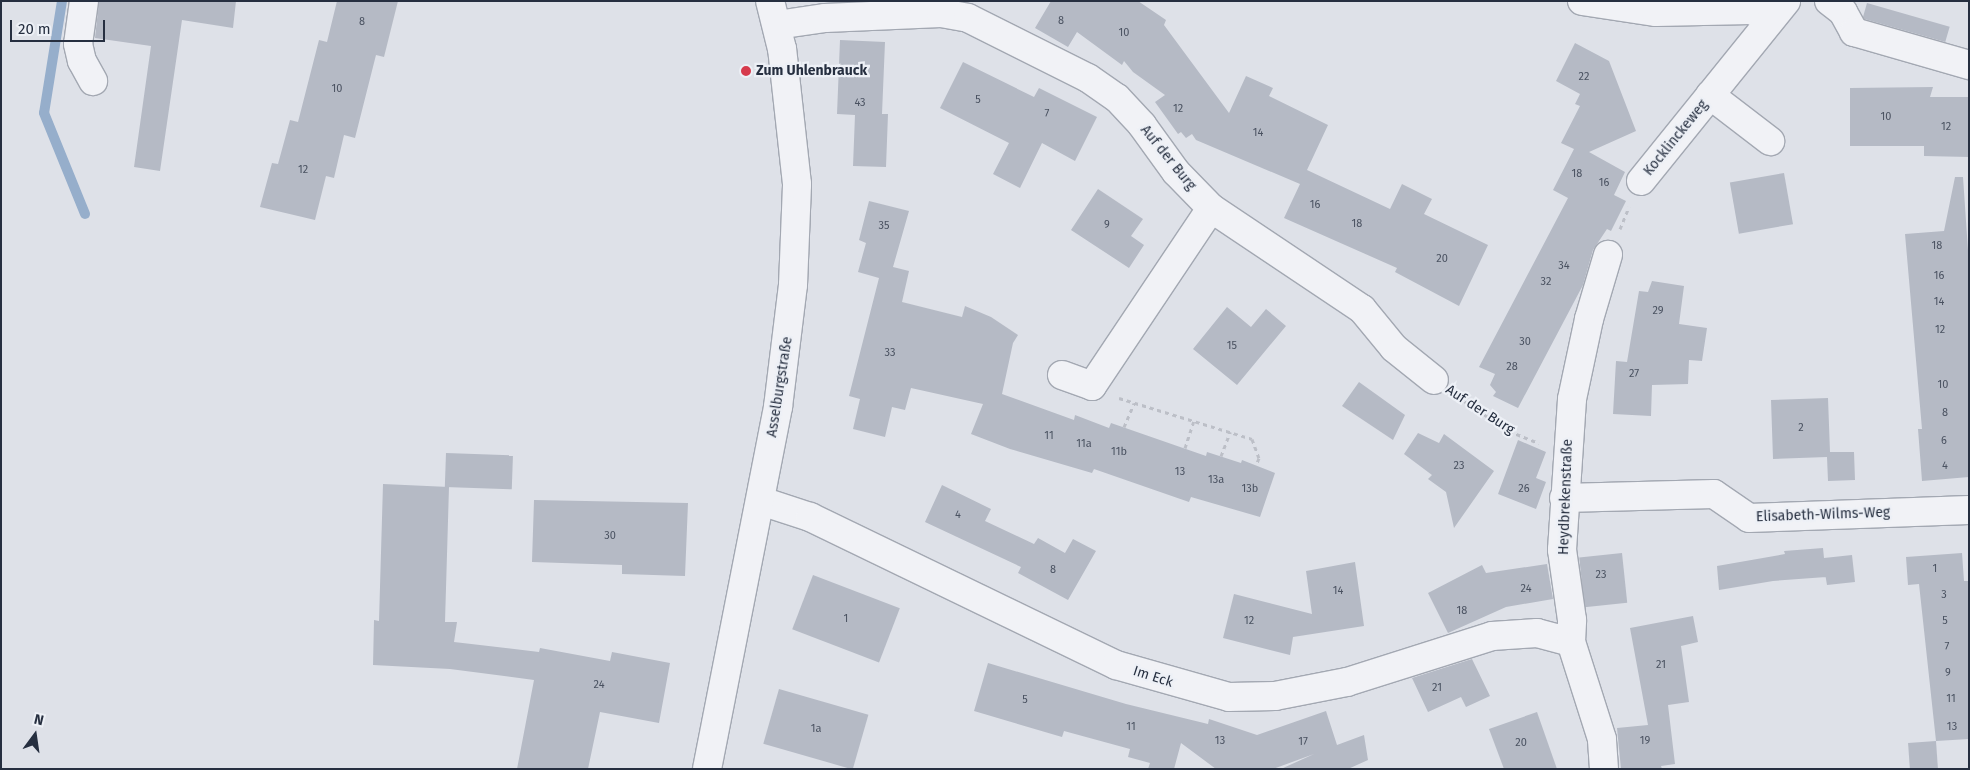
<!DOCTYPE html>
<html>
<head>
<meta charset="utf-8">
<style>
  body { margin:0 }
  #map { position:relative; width:1970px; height:770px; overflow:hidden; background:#dee1e8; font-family:"Fira Sans",sans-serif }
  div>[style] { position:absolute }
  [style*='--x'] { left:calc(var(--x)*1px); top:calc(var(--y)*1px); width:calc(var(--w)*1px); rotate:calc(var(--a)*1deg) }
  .stream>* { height:10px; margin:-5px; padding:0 5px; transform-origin:5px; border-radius:5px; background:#96aecb }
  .building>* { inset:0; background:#b5bac5; transform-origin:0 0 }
  .path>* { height:3px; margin-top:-1.5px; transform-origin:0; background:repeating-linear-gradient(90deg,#bcbfc7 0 4px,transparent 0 8px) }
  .roads { filter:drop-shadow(1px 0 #a3a8b2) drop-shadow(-1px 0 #a3a8b2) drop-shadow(0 1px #a3a8b2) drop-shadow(0 -1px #a3a8b2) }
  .minor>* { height:28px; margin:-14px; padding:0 14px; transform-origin:14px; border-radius:14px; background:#f1f2f6 }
  .dots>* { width:14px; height:14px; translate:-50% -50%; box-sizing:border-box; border:2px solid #edf0f6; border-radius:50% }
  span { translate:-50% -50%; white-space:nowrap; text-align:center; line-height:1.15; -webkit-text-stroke:4.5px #edf0f6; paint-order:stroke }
  .number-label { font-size:11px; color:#4a5261 }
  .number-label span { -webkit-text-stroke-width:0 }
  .poi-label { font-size:14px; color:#262f40; font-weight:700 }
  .left { translate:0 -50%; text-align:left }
  .street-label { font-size:14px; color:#262f40 }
  .frame { position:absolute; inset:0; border:2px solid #262f40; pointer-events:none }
  .north { position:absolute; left:10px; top:710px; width:50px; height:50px; -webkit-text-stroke:4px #edf0f6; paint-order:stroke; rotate:14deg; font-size:14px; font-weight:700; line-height:20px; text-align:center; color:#262f40 }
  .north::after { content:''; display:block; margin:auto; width:18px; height:22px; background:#262f40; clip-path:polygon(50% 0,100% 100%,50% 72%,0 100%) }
  .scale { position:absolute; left:10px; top:20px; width:95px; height:22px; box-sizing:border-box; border:2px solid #262f40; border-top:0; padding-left:6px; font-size:15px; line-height:18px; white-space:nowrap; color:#262f40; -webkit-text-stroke:4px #edf0f6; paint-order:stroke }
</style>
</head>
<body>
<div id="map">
  <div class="stream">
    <i style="--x:62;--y:1;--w:113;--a:99.1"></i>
    <i style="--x:44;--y:113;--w:109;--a:67.9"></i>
  </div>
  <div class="building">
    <i style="clip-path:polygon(99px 1px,236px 1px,233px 28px,182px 20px,160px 171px,134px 167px,151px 46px,95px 38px)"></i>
    <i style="clip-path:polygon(337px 1px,398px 1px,384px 57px,376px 55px,355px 138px,344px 135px,334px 178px,326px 176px,315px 220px,260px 207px,272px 163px,278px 164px,290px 120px,298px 122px,319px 40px,327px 42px)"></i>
    <i style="clip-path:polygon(1051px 1px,1138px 1px,1166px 20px,1164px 25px,1229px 113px,1246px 76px,1273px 88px,1269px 96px,1328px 125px,1307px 170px,1390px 209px,1402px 184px,1432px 199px,1424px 214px,1488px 245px,1459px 306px,1395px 272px,1397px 268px,1284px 218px,1300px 184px,1196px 140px,1192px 134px,1186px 138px,1181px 132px,1178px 134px,1155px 102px,1165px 95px,1133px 72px,1124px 61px,1122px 65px,1077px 32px,1068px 47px,1035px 28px)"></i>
    <i style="left:1867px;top:3px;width:86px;height:16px;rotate:16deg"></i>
    <i style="clip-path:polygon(840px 40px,885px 42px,882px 114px,888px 114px,886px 167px,853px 166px,855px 115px,837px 114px)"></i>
    <i style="clip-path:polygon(1575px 43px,1609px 61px,1636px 131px,1589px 152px,1625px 172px,1614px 195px,1626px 201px,1611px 231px,1607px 229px,1593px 250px,1583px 285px,1518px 408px,1493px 396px,1496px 392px,1490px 385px,1495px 374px,1479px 367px,1568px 198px,1553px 190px,1574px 149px,1561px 143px,1580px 106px,1575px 104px,1580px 94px,1556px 81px)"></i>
    <i style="clip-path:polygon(963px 62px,1034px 97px,1039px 88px,1097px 117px,1075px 161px,1042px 143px,1020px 188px,993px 174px,1009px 143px,940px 108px)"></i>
    <i style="clip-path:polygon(1933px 87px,1930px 97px,1969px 97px,1969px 157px,1924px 156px,1924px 146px,1850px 146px,1850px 88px)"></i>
    <i style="left:1784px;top:173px;width:52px;height:55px;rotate:80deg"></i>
    <i style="clip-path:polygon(1955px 177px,1963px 177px,1969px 265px,1969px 477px,1922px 481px,1918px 429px,1922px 429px,1905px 234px,1944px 231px)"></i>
    <i style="clip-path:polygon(1098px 189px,1143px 219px,1131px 236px,1144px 245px,1129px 268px,1071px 230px)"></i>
    <i style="clip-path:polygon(869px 201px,909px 211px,893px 267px,909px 271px,902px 302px,962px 317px,965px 306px,991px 317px,1018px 335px,1013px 343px,1002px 394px,1074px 420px,1075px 415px,1109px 428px,1111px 423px,1206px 456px,1207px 452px,1241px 463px,1242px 460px,1275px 473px,1260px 517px,1191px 497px,1189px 502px,1094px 469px,1092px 473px,1010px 449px,971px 434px,983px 404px,911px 388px,905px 410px,892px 407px,885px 437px,853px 429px,860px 399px,849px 396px,879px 278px,858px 272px,866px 243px,859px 240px)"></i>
    <i style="clip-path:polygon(1652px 281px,1684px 286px,1679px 324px,1707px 328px,1702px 361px,1689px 360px,1688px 384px,1652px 385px,1651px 416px,1613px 414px,1616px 361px,1627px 362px,1639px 291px,1648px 292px)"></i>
    <i style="clip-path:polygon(1227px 307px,1251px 327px,1266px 309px,1286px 326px,1237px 385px,1193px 349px)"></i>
    <i style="clip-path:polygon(1359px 382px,1405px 415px,1393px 440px,1342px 406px)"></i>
    <i style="clip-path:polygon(1828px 398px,1830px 452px,1854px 452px,1855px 480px,1828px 481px,1827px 457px,1773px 459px,1771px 400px)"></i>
    <i style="clip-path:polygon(1418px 433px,1439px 443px,1444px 434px,1494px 471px,1454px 528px,1446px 492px,1428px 479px,1432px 475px,1404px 454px)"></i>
    <i style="clip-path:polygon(1518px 440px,1546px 452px,1536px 478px,1546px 482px,1536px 509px,1498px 494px)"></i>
    <i style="left:446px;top:453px;width:67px;height:34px;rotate:2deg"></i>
    <i style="clip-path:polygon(383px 484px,449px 487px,445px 622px,457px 622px,454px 642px,539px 652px,540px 648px,610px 661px,612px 652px,670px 663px,659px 723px,600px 712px,588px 769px,517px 769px,534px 680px,450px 669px,373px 665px,374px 620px,379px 621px)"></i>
    <i style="clip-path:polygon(942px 485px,991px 509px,985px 521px,1034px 544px,1038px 538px,1065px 553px,1073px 539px,1096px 551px,1068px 600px,1018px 573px,1021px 567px,925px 522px)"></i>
    <i style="clip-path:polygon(534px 500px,688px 503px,685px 576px,622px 574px,622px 565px,532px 562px)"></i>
    <i style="clip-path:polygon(1823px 548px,1824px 558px,1852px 555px,1855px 582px,1827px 585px,1825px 573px,1826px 577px,1773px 581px,1719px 590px,1717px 566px,1785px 554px,1784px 551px)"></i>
    <i style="left:1622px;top:553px;width:50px;height:43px;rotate:84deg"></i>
    <i style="clip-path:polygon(1962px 553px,1964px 581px,1969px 581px,1969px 739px,1936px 741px,1919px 584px,1908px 585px,1906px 557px)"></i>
    <i style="clip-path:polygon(1355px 562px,1364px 626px,1293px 637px,1290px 655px,1223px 638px,1234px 594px,1312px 614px,1306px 571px)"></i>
    <i style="clip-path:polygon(1547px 564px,1553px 599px,1506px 607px,1448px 633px,1428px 593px,1482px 565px,1486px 573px)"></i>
    <i style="left:813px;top:575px;width:93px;height:58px;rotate:21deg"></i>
    <i style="clip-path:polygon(1693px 616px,1698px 642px,1681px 646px,1689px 702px,1668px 705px,1675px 764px,1661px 766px,1662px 769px,1621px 769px,1617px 728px,1648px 725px,1630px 628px)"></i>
    <i style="clip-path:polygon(1472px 659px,1490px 696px,1466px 707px,1461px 697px,1428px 712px,1412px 678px)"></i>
    <i style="clip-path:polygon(988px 663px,1126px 704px,1208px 724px,1209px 719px,1257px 735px,1326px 711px,1337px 745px,1364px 735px,1368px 760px,1348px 769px,1281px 769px,1314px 754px,1273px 769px,1216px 769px,1181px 743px,1174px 769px,1148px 769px,1150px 763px,1128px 757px,1130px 749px,1064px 731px,1062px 737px,974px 711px)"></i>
    <i style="left:779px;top:689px;width:93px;height:57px;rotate:16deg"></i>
    <i style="clip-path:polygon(1537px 712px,1557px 769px,1504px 769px,1489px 729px)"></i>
    <i style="left:1936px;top:741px;width:28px;height:28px;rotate:86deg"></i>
  </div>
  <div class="path">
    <i style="--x:1620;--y:229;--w:24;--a:-68"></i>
    <i style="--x:1458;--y:397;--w:61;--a:33.7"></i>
    <i style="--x:1509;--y:431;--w:32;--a:22"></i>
    <i style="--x:1119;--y:398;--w:139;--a:17.1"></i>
    <i style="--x:1252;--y:439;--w:20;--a:70"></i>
    <i style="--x:1259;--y:458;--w:8;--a:113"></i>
    <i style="--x:1124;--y:427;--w:26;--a:-67"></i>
    <i style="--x:1185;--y:448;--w:28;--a:-72"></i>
    <i style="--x:1221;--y:456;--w:26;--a:-69"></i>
  </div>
  <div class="roads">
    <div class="minor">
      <i style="--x:84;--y:1;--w:43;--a:97.9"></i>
      <i style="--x:78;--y:44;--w:17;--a:77"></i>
      <i style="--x:82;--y:61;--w:23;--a:61"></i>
      <i style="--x:1582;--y:1;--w:75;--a:8.5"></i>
      <i style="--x:1656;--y:12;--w:95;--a:-1.2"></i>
      <i style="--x:1751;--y:10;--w:21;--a:23"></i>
      <i style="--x:1829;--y:1;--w:18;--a:38"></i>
      <i style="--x:1843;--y:12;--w:23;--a:61"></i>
      <i style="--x:1854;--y:32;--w:120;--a:16"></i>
      <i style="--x:777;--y:25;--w:49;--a:-8.3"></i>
      <i style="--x:825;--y:18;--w:116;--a:-2.5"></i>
      <i style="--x:941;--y:13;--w:27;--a:10"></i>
      <i style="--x:968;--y:18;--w:134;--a:26.6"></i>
      <i style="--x:1088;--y:78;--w:35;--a:35"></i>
      <i style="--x:1117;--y:98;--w:37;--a:47"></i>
      <i style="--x:1142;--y:125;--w:58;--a:54.1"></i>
      <i style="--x:1176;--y:172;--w:50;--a:45.8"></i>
      <i style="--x:1211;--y:208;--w:182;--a:33.8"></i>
      <i style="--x:1362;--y:309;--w:50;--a:50.6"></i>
      <i style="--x:1394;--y:348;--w:51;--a:38.7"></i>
      <i style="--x:1710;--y:95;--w:76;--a:37.5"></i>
      <i style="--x:1641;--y:181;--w:231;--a:-51.1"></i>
      <i style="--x:1062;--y:375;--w:32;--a:20"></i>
      <i style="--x:1092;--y:386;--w:214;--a:-56.2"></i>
      <i style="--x:1564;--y:498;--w:150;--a:-1.5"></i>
      <i style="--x:1714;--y:494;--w:42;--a:34.4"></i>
      <i style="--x:1749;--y:518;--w:220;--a:-2.1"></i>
      <i style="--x:761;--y:501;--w:52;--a:18.1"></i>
      <i style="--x:810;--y:517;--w:340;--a:25.8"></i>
      <i style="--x:1116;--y:665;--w:117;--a:15.8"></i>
      <i style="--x:1229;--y:697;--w:46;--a:-1.2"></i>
      <i style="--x:1275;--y:696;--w:73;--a:-11"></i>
      <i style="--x:1347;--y:682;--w:152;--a:-17.6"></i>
      <i style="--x:1492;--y:636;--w:45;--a:-3.8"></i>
      <i style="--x:1537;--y:633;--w:35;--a:15"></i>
      <i style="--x:707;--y:769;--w:369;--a:-78.9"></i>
      <i style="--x:778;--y:407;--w:123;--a:-83"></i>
      <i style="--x:793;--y:285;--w:101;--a:-87.7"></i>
      <i style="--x:797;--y:184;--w:136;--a:-96.3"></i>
      <i style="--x:782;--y:49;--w:49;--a:-104"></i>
      <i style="--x:1604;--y:769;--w:30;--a:-94"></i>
      <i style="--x:1602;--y:739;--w:102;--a:-107.7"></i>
      <i style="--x:1571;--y:642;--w:22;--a:-87"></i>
      <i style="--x:1572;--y:620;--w:71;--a:-98.1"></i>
      <i style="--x:1562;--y:550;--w:151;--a:-86.2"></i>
      <i style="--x:1572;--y:399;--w:82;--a:-78"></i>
      <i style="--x:1589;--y:319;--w:67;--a:-73.5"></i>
    </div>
  </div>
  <div class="dots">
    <i style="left:746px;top:71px;background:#d63a4c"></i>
  </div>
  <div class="number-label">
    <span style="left:1061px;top:21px">8</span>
    <span style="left:362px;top:22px">8</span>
    <span style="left:1124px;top:33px">10</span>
    <span style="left:1584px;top:77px">22</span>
    <span style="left:337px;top:89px">10</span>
    <span style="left:978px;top:100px">5</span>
    <span style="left:860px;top:103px">43</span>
    <span style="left:1178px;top:109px">12</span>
    <span style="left:1047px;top:114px">7</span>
    <span style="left:1886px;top:117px">10</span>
    <span style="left:1946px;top:127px">12</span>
    <span style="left:1258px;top:133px">14</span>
    <span style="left:303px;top:170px">12</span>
    <span style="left:1577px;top:174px">18</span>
    <span style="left:1604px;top:183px">16</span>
    <span style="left:1315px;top:205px">16</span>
    <span style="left:1357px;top:224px">18</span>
    <span style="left:1107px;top:225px">9</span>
    <span style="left:884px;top:226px">35</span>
    <span style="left:1937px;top:246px">18</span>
    <span style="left:1442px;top:259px">20</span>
    <span style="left:1564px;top:266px">34</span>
    <span style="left:1939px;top:276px">16</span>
    <span style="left:1546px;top:282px">32</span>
    <span style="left:1939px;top:302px">14</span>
    <span style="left:1658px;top:311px">29</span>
    <span style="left:1940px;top:330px">12</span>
    <span style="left:1525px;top:342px">30</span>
    <span style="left:1232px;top:346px">15</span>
    <span style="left:890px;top:353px">33</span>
    <span style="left:1512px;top:367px">28</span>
    <span style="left:1634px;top:374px">27</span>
    <span style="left:1943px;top:385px">10</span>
    <span style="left:1945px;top:413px">8</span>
    <span style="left:1801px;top:428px">2</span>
    <span style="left:1049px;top:436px">11</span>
    <span style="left:1944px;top:441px">6</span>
    <span style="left:1084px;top:444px">11a</span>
    <span style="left:1119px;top:452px">11b</span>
    <span style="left:1459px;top:466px">23</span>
    <span style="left:1945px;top:466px">4</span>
    <span style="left:1180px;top:472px">13</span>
    <span style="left:1216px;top:480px">13a</span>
    <span style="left:1250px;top:489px">13b</span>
    <span style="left:1524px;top:489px">26</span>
    <span style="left:958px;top:515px">4</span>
    <span style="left:610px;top:536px">30</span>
    <span style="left:1935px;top:569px">1</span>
    <span style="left:1053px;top:570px">8</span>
    <span style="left:1601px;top:575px">23</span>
    <span style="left:1526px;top:589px">24</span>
    <span style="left:1338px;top:591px">14</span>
    <span style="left:1944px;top:595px">3</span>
    <span style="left:1462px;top:611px">18</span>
    <span style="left:846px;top:619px">1</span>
    <span style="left:1249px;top:621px">12</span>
    <span style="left:1945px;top:621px">5</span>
    <span style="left:1947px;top:647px">7</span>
    <span style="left:1661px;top:665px">21</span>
    <span style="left:1948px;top:673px">9</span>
    <span style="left:599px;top:685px">24</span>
    <span style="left:1437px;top:688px">21</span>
    <span style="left:1951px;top:699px">11</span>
    <span style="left:1025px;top:700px">5</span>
    <span style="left:1131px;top:727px">11</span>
    <span style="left:1952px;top:727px">13</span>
    <span style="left:816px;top:729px">1a</span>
    <span style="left:1220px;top:741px">13</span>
    <span style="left:1645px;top:741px">19</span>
    <span style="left:1303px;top:742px">17</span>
    <span style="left:1521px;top:743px">20</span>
  </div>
  <div class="poi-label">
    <span class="left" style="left:756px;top:71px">Zum Uhlenbrauck</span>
  </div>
  <div class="street-label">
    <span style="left:1676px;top:138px;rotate:-51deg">Kocklinckeweg</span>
    <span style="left:1168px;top:158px;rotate:51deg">Auf der Burg</span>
    <span style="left:780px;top:387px;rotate:-81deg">Asselburgstraße</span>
    <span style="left:1480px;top:410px;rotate:33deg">Auf der Burg</span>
    <span style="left:1566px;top:497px;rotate:-88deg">Heydbrekenstraße</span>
    <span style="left:1823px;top:515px;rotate:-2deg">Elisabeth-Wilms-Weg</span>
    <span style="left:1153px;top:677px;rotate:18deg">Im Eck</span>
  </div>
  <div class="frame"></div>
  <div class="north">N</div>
  <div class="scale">20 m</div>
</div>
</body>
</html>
